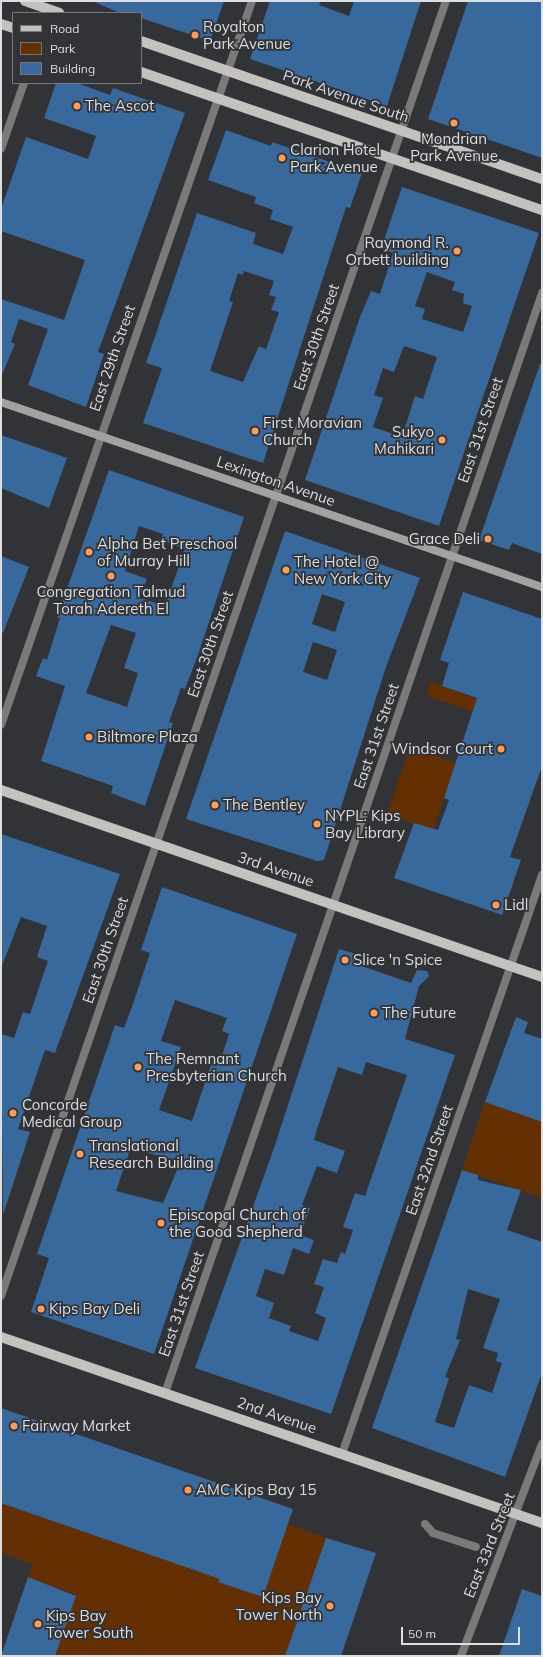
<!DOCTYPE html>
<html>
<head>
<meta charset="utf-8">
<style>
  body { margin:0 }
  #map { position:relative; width:543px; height:1657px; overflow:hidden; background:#313336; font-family:Mulish,sans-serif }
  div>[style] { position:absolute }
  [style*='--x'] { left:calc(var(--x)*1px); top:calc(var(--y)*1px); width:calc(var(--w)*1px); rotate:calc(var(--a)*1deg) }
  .green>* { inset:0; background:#642f01; transform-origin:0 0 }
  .building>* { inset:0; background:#38699c }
  .pedestrian>* { height:8px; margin:-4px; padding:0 4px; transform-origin:4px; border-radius:4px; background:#7c7a79 }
  .minor>* { height:8px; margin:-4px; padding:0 4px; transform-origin:4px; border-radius:4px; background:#7c7a79 }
  .tertiary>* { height:8px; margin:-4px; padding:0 4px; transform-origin:4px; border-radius:4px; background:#7c7a79 }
  .secondary>* { height:8px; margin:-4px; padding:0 4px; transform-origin:4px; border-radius:4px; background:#a4a2a1 }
  .primary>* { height:10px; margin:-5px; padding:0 5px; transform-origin:5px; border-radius:5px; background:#c4c1bf }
  .dots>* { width:11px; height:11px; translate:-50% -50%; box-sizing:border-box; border:2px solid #313336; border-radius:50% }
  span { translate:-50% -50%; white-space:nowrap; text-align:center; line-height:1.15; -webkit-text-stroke:3.5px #313336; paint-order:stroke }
  .poi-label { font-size:15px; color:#dcdedf }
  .left { translate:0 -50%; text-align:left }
  .right { translate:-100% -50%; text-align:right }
  .street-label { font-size:15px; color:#dcdedf }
  .frame { position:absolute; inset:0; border:2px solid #dcdedf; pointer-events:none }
  .legend { position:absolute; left:12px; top:12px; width:130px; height:72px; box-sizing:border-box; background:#313336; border:1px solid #75777a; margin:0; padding:5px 7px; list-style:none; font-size:12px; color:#dcdedf }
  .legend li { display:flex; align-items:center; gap:8px; height:20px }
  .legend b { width:20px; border:1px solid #75777a }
  .scale { position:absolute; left:401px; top:1627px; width:119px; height:18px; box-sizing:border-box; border:2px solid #dcdedf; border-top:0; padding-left:5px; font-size:12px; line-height:14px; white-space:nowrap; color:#dcdedf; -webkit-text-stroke:3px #313336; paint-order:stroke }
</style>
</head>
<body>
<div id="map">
  <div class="green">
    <i style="left:431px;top:682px;width:51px;height:14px;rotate:20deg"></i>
    <i style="left:410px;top:747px;width:49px;height:71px;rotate:19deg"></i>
    <i style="clip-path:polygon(485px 1102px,542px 1122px,542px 1198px,462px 1170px)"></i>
    <i style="clip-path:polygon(1px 1503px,220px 1579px,219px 1582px,262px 1597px,288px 1524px,326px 1538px,285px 1656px,55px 1656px,76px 1595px,28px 1577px,33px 1564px,1px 1553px)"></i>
  </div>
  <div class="building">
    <i style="clip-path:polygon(92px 1px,224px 1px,210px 41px,141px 18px,141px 13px,120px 13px)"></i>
    <i style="clip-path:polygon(270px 1px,321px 1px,319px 5px,349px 16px,354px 1px,421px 1px,387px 106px,250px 59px)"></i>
    <i style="clip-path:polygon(468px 1px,542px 1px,542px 158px,428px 119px)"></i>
    <i style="clip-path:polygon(56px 83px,77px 83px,110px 95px,113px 88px,185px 113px,98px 352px,104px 354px,86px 407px,28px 385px,48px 329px,19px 319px,11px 342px,15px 344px,1px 377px,1px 299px,64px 320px,85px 260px,1px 231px,1px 209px,26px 137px,88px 159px,96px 136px,44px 118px)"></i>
    <i style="clip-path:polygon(evenodd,226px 130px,271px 146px,272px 142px,362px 173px,350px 208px,346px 207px,263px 463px,143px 423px,162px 368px,146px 363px,197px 213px,256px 233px,253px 244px,283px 254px,293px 227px,270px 219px,273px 210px,254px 203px,256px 197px,208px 180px,226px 130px,244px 271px,274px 281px,269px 295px,276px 297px,271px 310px,279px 312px,266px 349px,259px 346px,243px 382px,210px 371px,233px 302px,229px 301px,238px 273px,243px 275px,244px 271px)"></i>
    <i style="clip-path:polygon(evenodd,402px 187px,539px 233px,439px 526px,305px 480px,360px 317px,371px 291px,380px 294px,393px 253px,381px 249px,402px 187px,427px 272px,455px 282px,452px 290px,464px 294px,463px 303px,472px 306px,463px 332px,422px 319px,425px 309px,415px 306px,427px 272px,402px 187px,404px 346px,437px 357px,423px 399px,415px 396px,402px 437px,373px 427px,383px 398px,374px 395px,383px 368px,394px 372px,404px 346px)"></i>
    <i style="clip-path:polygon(540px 364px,542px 364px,542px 554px,512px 543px,509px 550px,479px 540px)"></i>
    <i style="clip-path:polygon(1px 435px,67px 458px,49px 508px,1px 488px)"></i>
    <i style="clip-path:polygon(evenodd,109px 470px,244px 517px,198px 655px,185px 689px,181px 688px,169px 722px,173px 723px,145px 806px,111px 793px,113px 786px,41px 761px,65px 686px,36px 676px,43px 658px,47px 660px,60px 618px,57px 617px,109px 470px,139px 526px,163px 534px,161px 540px,185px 549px,165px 606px,140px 598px,147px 579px,125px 571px,139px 526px,109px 470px,111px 625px,136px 633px,124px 668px,138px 673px,127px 707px,86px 693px,111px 625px)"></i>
    <i style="clip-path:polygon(evenodd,285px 531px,420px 578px,386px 667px,324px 860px,317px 861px,186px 819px,285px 531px,322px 594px,345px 602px,335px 632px,312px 624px,322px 594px,285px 531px,313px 642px,337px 650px,327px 680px,303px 672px,313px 642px)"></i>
    <i style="clip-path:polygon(1px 556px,29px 567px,3px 633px,1px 633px)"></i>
    <i style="clip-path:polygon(463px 592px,542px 619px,542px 766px,510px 857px,521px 860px,502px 915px,394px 878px,414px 823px,438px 830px,449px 800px,444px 798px,477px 698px,442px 686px,449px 663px,440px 660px)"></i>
    <i style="clip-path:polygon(1px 834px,120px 874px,55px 1053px,45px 1050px,18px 1129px,30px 1132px,3px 1215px,1px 1034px,14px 1038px,23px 1012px,30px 1014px,48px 961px,37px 957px,47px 926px,21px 917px,1px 968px)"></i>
    <i style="clip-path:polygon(evenodd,162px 887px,297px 934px,154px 1354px,31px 1312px,49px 1258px,37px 1254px,115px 1025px,124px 1028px,134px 1001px,150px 953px,141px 950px,162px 887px,175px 1000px,227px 1018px,222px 1031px,229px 1034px,220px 1062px,213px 1059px,192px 1121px,159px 1110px,181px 1047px,161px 1041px,175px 1000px,162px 887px,131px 1147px,180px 1163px,163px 1203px,116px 1191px,131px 1147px)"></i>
    <i style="clip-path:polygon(evenodd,339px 949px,356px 954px,353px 963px,411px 983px,417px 970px,427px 971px,429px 976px,419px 986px,405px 1039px,455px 1055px,331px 1414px,195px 1368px,273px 1151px,339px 949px,366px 1062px,407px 1075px,365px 1196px,355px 1193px,343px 1227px,353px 1230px,345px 1254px,341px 1252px,337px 1263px,323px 1259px,314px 1284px,324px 1287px,315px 1313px,326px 1318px,318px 1341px,289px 1331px,291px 1326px,269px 1318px,274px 1303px,256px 1296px,265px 1269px,284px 1275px,293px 1248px,309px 1254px,314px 1240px,300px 1235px,310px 1208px,302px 1205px,317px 1166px,337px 1173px,345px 1151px,314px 1140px,317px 1129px,338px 1067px,362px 1075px,366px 1062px)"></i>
    <i style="clip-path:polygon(516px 1017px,528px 1022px,524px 1033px,542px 1039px,542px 1122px,485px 1102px)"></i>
    <i style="clip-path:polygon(evenodd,462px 1170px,478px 1175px,478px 1180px,521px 1190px,507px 1230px,542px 1242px,542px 1373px,505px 1477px,372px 1428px,462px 1170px,468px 1289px,500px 1299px,483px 1348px,498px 1353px,496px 1361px,502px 1363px,492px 1393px,469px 1385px,454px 1428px,435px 1422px,449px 1378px,445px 1377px,460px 1340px,456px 1339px,468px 1289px)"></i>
    <i style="clip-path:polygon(1px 1408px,293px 1509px,263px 1597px,218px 1582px,220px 1579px,1px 1503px)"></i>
    <i style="clip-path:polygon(326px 1538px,376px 1553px,341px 1656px,285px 1656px)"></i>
    <i style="clip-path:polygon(28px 1577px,76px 1596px,55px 1656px,1px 1656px)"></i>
    <i style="clip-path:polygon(522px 1589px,542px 1596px,542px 1656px,499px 1656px)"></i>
  </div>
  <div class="pedestrian">
    <i style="--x:425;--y:1524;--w:12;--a:48"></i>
    <i style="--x:433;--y:1533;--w:45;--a:18"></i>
  </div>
  <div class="minor">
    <i style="--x:1;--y:149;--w:70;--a:-70.8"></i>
    <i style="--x:1;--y:725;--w:766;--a:-70.88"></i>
    <i style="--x:165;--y:1393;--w:516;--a:-71"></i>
    <i style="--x:342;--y:1454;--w:613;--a:-70.94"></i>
    <i style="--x:461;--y:1656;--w:227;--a:-69.1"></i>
  </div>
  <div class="tertiary">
    <i style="--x:333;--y:905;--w:647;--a:-71.14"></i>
    <i style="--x:1;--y:1296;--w:1369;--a:-71.04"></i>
  </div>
  <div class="secondary">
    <i style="--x:1;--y:402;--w:572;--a:18.88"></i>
  </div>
  <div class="primary">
    <i style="--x:25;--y:1;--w:36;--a:19"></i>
    <i style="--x:1;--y:24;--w:13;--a:18"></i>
    <i style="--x:141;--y:41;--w:424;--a:19"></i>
    <i style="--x:141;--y:72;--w:424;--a:19"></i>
    <i style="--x:1;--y:790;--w:572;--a:19.07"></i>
    <i style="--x:1;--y:1337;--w:572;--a:18.97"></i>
  </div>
  <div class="dots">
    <i style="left:195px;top:35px;background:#fe9c57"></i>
    <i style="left:77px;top:106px;background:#fe9c57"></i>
    <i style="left:454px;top:123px;background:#fe9c57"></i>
    <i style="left:282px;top:158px;background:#fe9c57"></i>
    <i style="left:457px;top:251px;background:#fe9c57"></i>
    <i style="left:255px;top:431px;background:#fe9c57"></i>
    <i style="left:442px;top:440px;background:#fe9c57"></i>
    <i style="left:488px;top:539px;background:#fe9c57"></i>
    <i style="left:89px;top:552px;background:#fe9c57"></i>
    <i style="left:286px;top:570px;background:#fe9c57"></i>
    <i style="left:111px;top:576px;background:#fe9c57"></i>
    <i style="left:89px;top:737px;background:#fe9c57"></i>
    <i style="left:501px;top:749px;background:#fe9c57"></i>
    <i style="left:215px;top:805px;background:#fe9c57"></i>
    <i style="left:317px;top:824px;background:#fe9c57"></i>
    <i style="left:496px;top:905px;background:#fe9c57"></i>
    <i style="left:345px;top:960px;background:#fe9c57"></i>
    <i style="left:374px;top:1013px;background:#fe9c57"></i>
    <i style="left:138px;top:1067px;background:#fe9c57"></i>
    <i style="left:13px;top:1113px;background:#fe9c57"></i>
    <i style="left:80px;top:1154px;background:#fe9c57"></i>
    <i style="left:161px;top:1223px;background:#fe9c57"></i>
    <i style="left:41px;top:1309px;background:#fe9c57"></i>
    <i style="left:14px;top:1426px;background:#fe9c57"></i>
    <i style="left:188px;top:1490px;background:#fe9c57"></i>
    <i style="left:330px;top:1606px;background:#fe9c57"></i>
    <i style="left:38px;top:1624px;background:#fe9c57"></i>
  </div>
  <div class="poi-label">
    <span class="left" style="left:203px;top:35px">Royalton<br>Park Avenue</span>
    <span class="left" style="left:85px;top:106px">The Ascot</span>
    <span style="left:454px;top:147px">Mondrian<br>Park Avenue</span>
    <span class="left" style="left:290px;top:158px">Clarion Hotel<br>Park Avenue</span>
    <span class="right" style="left:449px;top:251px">Raymond R.<br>Orbett building</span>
    <span class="left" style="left:263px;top:431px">First Moravian<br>Church</span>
    <span class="right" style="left:434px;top:440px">Sukyo<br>Mahikari</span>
    <span class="right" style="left:480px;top:539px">Grace Deli</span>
    <span class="left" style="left:97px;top:552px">Alpha Bet Preschool<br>of Murray Hill</span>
    <span class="left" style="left:294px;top:570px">The Hotel @<br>New York City</span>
    <span style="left:111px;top:600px">Congregation Talmud<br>Torah Adereth El</span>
    <span class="left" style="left:97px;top:737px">Biltmore Plaza</span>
    <span class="right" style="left:493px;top:749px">Windsor Court</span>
    <span class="left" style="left:223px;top:805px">The Bentley</span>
    <span class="left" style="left:325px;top:824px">NYPL: Kips<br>Bay Library</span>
    <span class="left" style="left:504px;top:905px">Lidl</span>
    <span class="left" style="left:353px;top:960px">Slice 'n Spice</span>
    <span class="left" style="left:382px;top:1013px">The Future</span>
    <span class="left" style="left:146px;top:1067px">The Remnant<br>Presbyterian Church</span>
    <span class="left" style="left:22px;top:1113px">Concorde<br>Medical Group</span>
    <span class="left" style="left:89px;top:1154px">Translational<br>Research Building</span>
    <span class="left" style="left:169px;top:1223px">Episcopal Church of<br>the Good Shepherd</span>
    <span class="left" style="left:49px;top:1309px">Kips Bay Deli</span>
    <span class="left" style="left:22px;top:1426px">Fairway Market</span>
    <span class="left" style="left:196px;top:1490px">AMC Kips Bay 15</span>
    <span class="right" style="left:322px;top:1606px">Kips Bay<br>Tower North</span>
    <span class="left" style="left:46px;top:1624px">Kips Bay<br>Tower South</span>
  </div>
  <div class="street-label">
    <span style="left:346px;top:96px;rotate:19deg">Park Avenue South</span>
    <span style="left:316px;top:337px;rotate:-71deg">East 30th Street</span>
    <span style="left:112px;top:358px;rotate:-71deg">East 29th Street</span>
    <span style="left:480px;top:430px;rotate:-71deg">East 31st Street</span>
    <span style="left:276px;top:481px;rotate:19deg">Lexington Avenue</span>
    <span style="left:210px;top:644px;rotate:-71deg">East 30th Street</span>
    <span style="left:376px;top:736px;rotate:-71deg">East 31st Street</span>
    <span style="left:276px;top:869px;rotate:19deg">3rd Avenue</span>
    <span style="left:105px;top:950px;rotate:-71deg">East 30th Street</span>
    <span style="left:429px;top:1160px;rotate:-71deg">East 32nd Street</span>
    <span style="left:181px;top:1304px;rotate:-71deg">East 31st Street</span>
    <span style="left:277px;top:1415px;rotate:19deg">2nd Avenue</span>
    <span style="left:489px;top:1545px;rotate:-68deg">East 33rd Street</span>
  </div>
  <div class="frame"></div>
  <ul class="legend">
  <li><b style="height:5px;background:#c4c1bf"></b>Road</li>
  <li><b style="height:11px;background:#642f01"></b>Park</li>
  <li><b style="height:11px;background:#38699c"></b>Building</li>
  </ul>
  <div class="scale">50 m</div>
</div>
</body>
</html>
